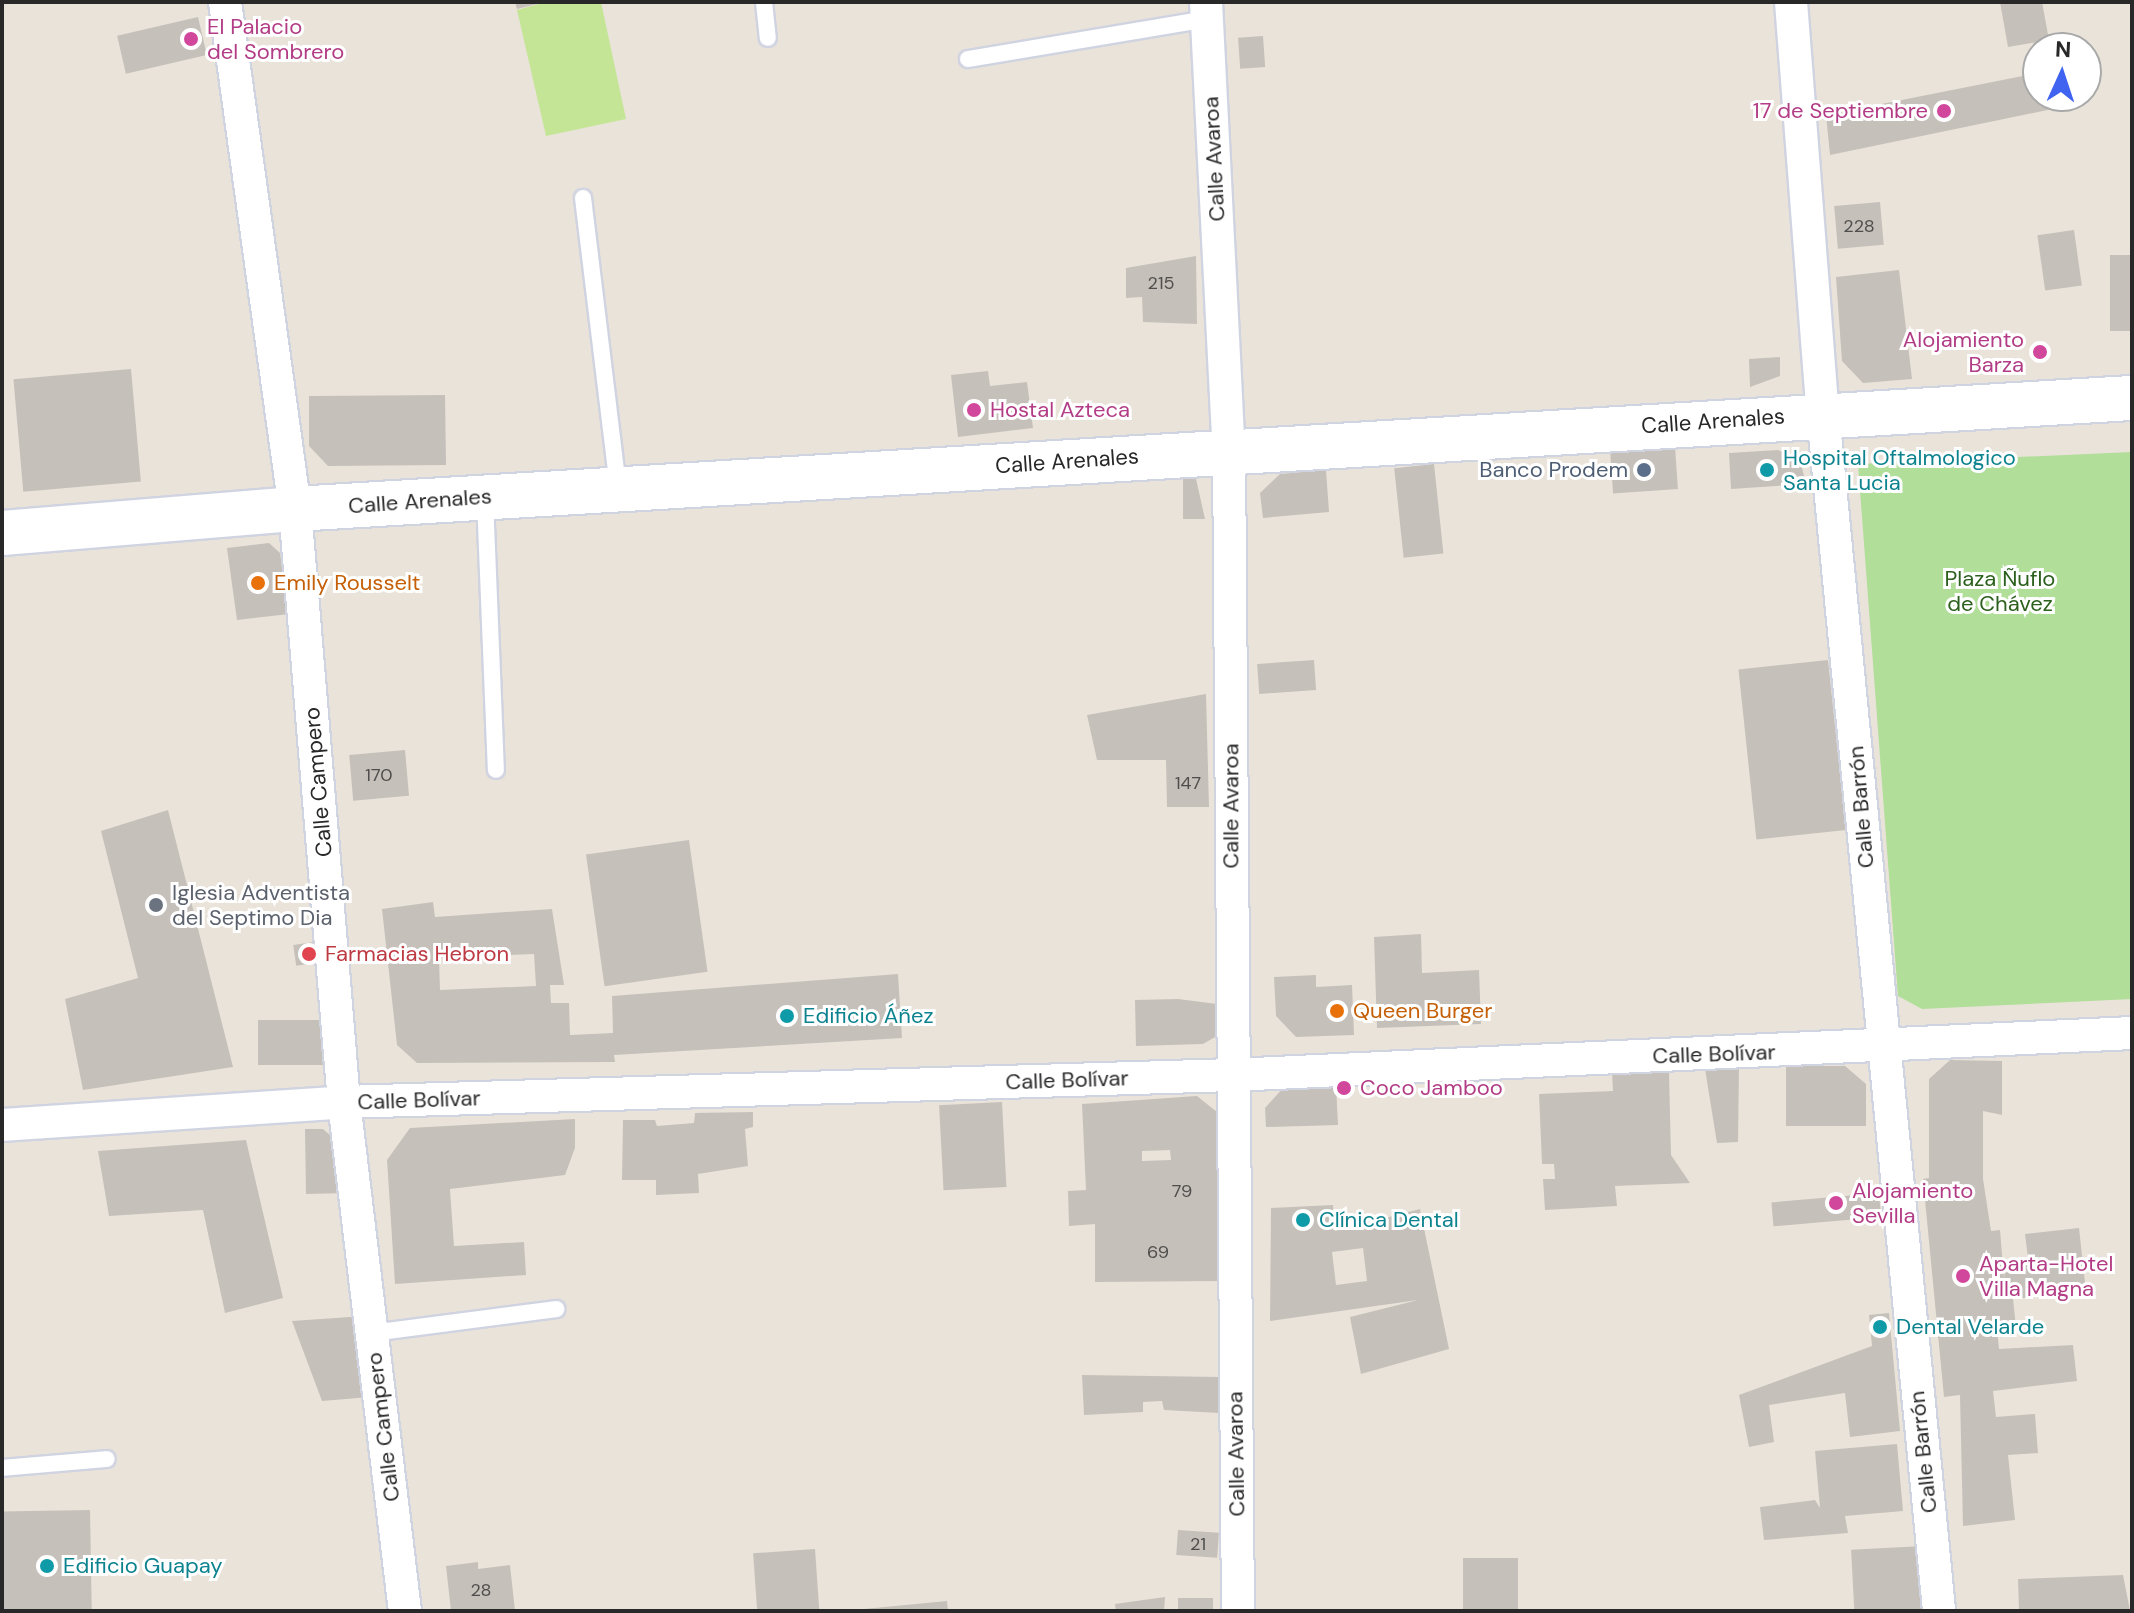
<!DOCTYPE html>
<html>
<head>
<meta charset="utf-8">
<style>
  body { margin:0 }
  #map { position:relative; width:2134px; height:1613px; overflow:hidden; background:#eae3da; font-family:"DM Sans",sans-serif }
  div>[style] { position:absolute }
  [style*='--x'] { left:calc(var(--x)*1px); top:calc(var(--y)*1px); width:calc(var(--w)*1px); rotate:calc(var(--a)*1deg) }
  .green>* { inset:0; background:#b1de99 }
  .pitch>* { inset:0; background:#c4e595 }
  .building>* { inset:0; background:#c5c0ba; transform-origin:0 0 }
  .roads { filter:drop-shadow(2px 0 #d0d3e0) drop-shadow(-2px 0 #d0d3e0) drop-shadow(0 2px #d0d3e0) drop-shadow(0 -2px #d0d3e0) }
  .lane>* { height:16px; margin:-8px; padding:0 8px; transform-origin:8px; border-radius:8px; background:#fff }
  .street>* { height:32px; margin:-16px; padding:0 16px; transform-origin:16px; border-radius:16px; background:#fff }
  .secondary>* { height:44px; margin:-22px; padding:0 22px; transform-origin:22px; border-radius:22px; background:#fff }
  .dots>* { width:22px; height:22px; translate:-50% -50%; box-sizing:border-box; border:4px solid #fff; border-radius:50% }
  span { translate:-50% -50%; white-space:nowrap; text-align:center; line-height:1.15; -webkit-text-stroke:6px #fff; paint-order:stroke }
  .number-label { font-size:18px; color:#4f4e4c }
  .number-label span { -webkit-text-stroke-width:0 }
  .hotel-label { font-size:22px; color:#b23c85 }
  .left { translate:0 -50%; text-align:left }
  .right { translate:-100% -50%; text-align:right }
  .street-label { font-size:22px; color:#282828 }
  .culture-label { font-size:22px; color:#0d838f }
  .service-label { font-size:22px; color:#4e5e75 }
  .park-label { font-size:22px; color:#2c601d }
  .food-label { font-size:22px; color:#c56008 }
  .worship-label { font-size:22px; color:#5b616d }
  .health-label { font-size:22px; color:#be3a42 }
  .frame { position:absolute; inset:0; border:4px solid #282828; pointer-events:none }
  .north { position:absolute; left:2022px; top:32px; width:80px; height:80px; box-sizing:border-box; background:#fff; border:2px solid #a9a9a9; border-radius:50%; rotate:3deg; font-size:22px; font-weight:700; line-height:32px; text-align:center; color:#282828 }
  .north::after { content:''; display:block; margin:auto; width:28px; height:36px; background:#4164f0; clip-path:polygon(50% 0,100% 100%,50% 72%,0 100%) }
</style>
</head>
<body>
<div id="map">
  <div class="green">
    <i style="clip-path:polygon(2132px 452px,2132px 999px,1922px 1009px,1898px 996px,1858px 464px)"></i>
  </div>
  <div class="pitch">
    <i style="clip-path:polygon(546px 2px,601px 2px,626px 119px,546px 136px,517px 10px)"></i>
  </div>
  <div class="building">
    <i style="clip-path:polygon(515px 2px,541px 2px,541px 3px,517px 9px)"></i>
    <i style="clip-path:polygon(2000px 2px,2042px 2px,2049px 40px,2008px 47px)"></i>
    <i style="left:198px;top:17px;width:39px;height:83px;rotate:77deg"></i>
    <i style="left:1263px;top:36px;width:31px;height:25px;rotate:86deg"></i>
    <i style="clip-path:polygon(2038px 73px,2038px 96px,2059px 96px,2062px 107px,1830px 155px,1826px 115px)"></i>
    <i style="left:1880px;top:202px;width:43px;height:46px;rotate:85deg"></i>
    <i style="left:2074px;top:230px;width:56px;height:37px;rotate:82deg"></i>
    <i style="left:2110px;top:255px;width:22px;height:76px"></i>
    <i style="clip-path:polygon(1196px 256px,1197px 324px,1143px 322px,1142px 297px,1126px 298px,1126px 268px)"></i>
    <i style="clip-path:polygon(1899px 270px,1912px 379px,1863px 383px,1842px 361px,1836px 277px)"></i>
    <i style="clip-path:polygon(1780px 357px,1780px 376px,1750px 387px,1749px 359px)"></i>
    <i style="left:131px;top:369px;width:113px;height:118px;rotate:85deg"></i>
    <i style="clip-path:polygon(988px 371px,990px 386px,1027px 382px,1033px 428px,958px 437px,951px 375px)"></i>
    <i style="clip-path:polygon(445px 395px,446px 465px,328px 466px,309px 446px,309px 396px)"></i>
    <i style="left:1675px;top:447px;width:42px;height:65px;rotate:86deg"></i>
    <i style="clip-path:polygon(1778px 450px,1800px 460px,1806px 484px,1731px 489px,1729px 453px)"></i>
    <i style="left:1434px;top:464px;width:90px;height:40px;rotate:84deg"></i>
    <i style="clip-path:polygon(1326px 470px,1329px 512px,1263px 518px,1260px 493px,1280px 474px)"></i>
    <i style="clip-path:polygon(1183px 479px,1196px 479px,1205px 519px,1183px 519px)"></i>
    <i style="clip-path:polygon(269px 543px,280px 553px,289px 614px,237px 620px,227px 548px)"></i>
    <i style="left:1314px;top:660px;width:30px;height:57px;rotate:86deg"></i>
    <i style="left:1828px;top:660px;width:171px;height:90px;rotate:84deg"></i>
    <i style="clip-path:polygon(1206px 694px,1209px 807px,1167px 807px,1166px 760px,1097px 760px,1087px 715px)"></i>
    <i style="left:405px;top:750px;width:46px;height:56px;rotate:85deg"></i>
    <i style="clip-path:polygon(168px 810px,233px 1067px,83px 1090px,65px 999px,138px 978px,101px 831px)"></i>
    <i style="left:689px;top:840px;width:133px;height:104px;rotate:82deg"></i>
    <i style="clip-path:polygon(evenodd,433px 902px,435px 917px,552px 909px,564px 985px,550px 985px,551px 1003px,569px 1003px,570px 1035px,613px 1033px,612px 996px,898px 974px,902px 1038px,614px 1055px,615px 1062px,417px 1063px,397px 1045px,382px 909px,433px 902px,534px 954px,536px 986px,440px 990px,439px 958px,534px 954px)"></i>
    <i style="clip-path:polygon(1421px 934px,1422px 973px,1479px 970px,1481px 1024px,1377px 1028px,1374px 937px)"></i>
    <i style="left:321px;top:941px;width:21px;height:28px;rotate:82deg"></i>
    <i style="clip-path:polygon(1316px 975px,1316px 987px,1352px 985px,1354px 1035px,1296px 1037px,1276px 1016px,1274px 977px)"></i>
    <i style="clip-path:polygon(1178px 999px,1217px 1004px,1215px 1037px,1203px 1044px,1136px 1046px,1135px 1000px)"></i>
    <i style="left:333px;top:1020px;width:45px;height:75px;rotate:90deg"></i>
    <i style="clip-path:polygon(1950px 1060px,2002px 1061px,2002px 1115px,1983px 1111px,1983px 1179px,1991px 1231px,2000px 1230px,2004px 1278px,2006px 1260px,2028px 1258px,2025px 1234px,2079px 1228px,2086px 1292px,2013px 1299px,2016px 1327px,1997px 1329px,1999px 1349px,2073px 1345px,2077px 1381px,1993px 1391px,1996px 1417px,2035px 1414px,2038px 1453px,2008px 1455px,2015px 1520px,1963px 1526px,1960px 1395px,1944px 1397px,1923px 1179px,1929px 1178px,1929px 1079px)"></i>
    <i style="clip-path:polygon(1786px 1066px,1845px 1066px,1866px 1084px,1866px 1126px,1786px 1126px)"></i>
    <i style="clip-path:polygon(1739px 1067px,1738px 1142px,1717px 1143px,1705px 1069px)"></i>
    <i style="clip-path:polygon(1669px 1072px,1671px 1155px,1690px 1183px,1615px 1186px,1617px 1206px,1545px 1210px,1543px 1179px,1555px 1179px,1554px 1164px,1542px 1164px,1539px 1094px,1613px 1091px,1612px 1073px)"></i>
    <i style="clip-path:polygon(1336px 1085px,1338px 1125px,1266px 1127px,1265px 1108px,1284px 1087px)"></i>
    <i style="clip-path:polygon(evenodd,1197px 1096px,1222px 1116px,1222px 1281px,1095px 1282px,1095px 1224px,1069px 1226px,1068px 1191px,1086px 1190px,1082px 1104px,1197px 1096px,1170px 1150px,1171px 1160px,1142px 1161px,1142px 1151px,1170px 1150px)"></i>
    <i style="left:1002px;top:1102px;width:85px;height:63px;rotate:87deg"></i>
    <i style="clip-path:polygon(753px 1112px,753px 1127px,745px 1129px,748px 1166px,698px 1174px,699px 1193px,656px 1195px,656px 1180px,622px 1180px,623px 1120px,655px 1120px,657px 1126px,694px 1123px,695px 1113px)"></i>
    <i style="clip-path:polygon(575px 1119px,575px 1148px,565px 1175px,450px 1189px,454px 1246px,524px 1242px,526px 1275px,395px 1284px,387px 1160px,410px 1128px)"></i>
    <i style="clip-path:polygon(305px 1129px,323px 1129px,348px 1151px,349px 1193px,306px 1194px)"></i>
    <i style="clip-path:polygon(246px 1140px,283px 1298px,225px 1313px,203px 1210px,109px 1216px,98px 1151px)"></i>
    <i style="left:1879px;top:1193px;width:24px;height:108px;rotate:85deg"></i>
    <i style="clip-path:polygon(evenodd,1333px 1205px,1335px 1231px,1420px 1209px,1449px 1349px,1361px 1374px,1350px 1317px,1418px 1300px,1270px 1321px,1271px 1208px,1333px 1205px,1363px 1248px,1367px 1281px,1336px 1285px,1332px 1252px,1363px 1248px)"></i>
    <i style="clip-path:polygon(1889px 1313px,1900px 1431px,1850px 1437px,1845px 1393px,1769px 1405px,1774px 1442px,1749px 1447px,1739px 1395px,1872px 1346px,1869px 1315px)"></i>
    <i style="clip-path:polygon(364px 1316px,370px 1397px,322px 1401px,292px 1321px)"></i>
    <i style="clip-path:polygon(1082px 1375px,1220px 1377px,1219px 1413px,1164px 1410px,1162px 1401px,1143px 1402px,1143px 1412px,1084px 1415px)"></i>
    <i style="clip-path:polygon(1897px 1444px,1903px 1511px,1845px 1516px,1848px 1533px,1764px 1540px,1760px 1507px,1815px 1500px,1820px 1508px,1815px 1451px)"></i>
    <i style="left:90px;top:1510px;width:101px;height:89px;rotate:89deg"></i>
    <i style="left:1178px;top:1530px;width:41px;height:25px;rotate:4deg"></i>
    <i style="left:1923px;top:1546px;width:65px;height:72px;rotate:87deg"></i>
    <i style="left:815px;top:1549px;width:62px;height:62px;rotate:86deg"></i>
    <i style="left:1463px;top:1558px;width:55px;height:53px"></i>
    <i style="clip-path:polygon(478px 1562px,478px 1569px,510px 1565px,515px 1611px,451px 1611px,446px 1566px)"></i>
    <i style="clip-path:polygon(2123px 1575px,2130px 1611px,2019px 1611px,2018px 1579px)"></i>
    <i style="clip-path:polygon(1165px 1597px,1164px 1611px,1116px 1611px,1115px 1604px)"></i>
    <i style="left:1213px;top:1598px;width:13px;height:35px;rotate:90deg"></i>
    <i style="clip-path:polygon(947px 1601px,948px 1611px,864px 1611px,864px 1609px)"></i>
  </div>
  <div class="roads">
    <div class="lane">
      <i style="--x:764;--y:2;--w:36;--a:84"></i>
      <i style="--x:968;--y:59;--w:242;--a:-9.5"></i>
      <i style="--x:583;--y:198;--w:291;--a:83.1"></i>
      <i style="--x:485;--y:499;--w:271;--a:87.7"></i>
      <i style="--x:372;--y:1333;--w:186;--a:-7.4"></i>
      <i style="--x:2;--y:1468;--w:105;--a:-4.9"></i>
    </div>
    <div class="street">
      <i style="--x:225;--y:2;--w:512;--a:82.14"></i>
      <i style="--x:295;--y:509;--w:595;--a:85.28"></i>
      <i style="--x:344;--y:1102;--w:513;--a:83.17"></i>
      <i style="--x:1206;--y:2;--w:449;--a:87.1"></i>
      <i style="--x:1229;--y:450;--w:1161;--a:89.56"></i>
      <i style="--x:1791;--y:2;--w:413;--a:85.6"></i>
      <i style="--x:1823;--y:414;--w:1203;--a:84.46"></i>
      <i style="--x:2;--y:1125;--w:343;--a:-3.8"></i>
      <i style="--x:344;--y:1102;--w:888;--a:-1.74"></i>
      <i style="--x:1232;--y:1075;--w:901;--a:-2.67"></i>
    </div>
    <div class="secondary">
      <i style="--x:2;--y:533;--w:294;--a:-4.7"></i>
      <i style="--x:295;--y:509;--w:1840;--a:-3.46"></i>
    </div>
  </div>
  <div class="dots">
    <i style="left:191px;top:39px;background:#d1479c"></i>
    <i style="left:1944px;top:111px;background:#d1479c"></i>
    <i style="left:2040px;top:352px;background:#d1479c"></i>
    <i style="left:974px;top:410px;background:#d1479c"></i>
    <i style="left:1644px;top:470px;background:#5c6f8a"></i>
    <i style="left:1767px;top:470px;background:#0f9aa8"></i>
    <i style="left:258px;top:583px;background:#e8710a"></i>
    <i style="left:156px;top:905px;background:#6b7280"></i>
    <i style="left:309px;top:954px;background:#e0444e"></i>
    <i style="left:1337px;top:1011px;background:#e8710a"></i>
    <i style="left:787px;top:1016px;background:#0f9aa8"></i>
    <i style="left:1344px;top:1088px;background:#d1479c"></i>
    <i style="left:1836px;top:1203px;background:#d1479c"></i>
    <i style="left:1303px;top:1220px;background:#0f9aa8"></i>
    <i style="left:1963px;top:1276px;background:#d1479c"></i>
    <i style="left:1880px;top:1327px;background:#0f9aa8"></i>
    <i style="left:47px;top:1566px;background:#0f9aa8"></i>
  </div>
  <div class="number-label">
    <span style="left:1859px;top:226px">228</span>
    <span style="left:1161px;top:283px">215</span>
    <span style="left:379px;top:775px">170</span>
    <span style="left:1188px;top:783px">147</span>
    <span style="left:1182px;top:1191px">79</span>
    <span style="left:1158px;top:1252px">69</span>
    <span style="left:1198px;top:1544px">21</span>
    <span style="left:481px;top:1590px">28</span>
  </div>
  <div class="hotel-label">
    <span class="left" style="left:207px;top:39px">El Palacio<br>del Sombrero</span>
    <span class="right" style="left:1928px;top:111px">17 de Septiembre</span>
    <span class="right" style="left:2024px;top:352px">Alojamiento<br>Barza</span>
    <span class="left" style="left:990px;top:410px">Hostal Azteca</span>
    <span class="left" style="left:1360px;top:1088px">Coco Jamboo</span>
    <span class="left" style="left:1852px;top:1203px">Alojamiento<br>Sevilla</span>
    <span class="left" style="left:1979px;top:1276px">Aparta-Hotel<br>Villa Magna</span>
  </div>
  <div class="street-label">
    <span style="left:1214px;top:159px;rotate:-93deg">Calle Avaroa</span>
    <span style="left:1713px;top:421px;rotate:-4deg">Calle Arenales</span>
    <span style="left:1067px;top:461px;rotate:-4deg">Calle Arenales</span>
    <span style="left:420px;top:501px;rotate:-4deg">Calle Arenales</span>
    <span style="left:318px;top:782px;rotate:-95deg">Calle Campero</span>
    <span style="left:1231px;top:806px;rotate:-90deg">Calle Avaroa</span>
    <span style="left:1861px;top:807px;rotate:-95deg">Calle Barrón</span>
    <span style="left:1714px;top:1054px;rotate:-2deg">Calle Bolívar</span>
    <span style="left:1067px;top:1080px;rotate:-2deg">Calle Bolívar</span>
    <span style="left:419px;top:1100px;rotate:-2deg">Calle Bolívar</span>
    <span style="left:383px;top:1427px;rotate:-97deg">Calle Campero</span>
    <span style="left:1923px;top:1452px;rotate:-96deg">Calle Barrón</span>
    <span style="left:1236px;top:1454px;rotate:-91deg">Calle Avaroa</span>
  </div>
  <div class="culture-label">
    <span class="left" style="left:1783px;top:470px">Hospital Oftalmologico<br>Santa Lucia</span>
    <span class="left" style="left:803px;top:1016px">Edificio Áñez</span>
    <span class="left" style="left:1319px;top:1220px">Clínica Dental</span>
    <span class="left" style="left:1896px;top:1327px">Dental Velarde</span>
    <span class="left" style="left:63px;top:1566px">Edificio Guapay</span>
  </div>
  <div class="service-label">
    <span class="right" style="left:1628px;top:470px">Banco Prodem</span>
  </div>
  <div class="park-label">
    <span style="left:2000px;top:591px">Plaza Ñuflo<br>de Chávez</span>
  </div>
  <div class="food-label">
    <span class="left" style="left:274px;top:583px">Emily Rousselt</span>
    <span class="left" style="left:1353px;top:1011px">Queen Burger</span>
  </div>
  <div class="worship-label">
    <span class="left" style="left:172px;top:905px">Iglesia Adventista<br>del Septimo Dia</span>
  </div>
  <div class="health-label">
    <span class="left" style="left:325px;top:954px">Farmacias Hebron</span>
  </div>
  <div class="frame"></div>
  <div class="north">N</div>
</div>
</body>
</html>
